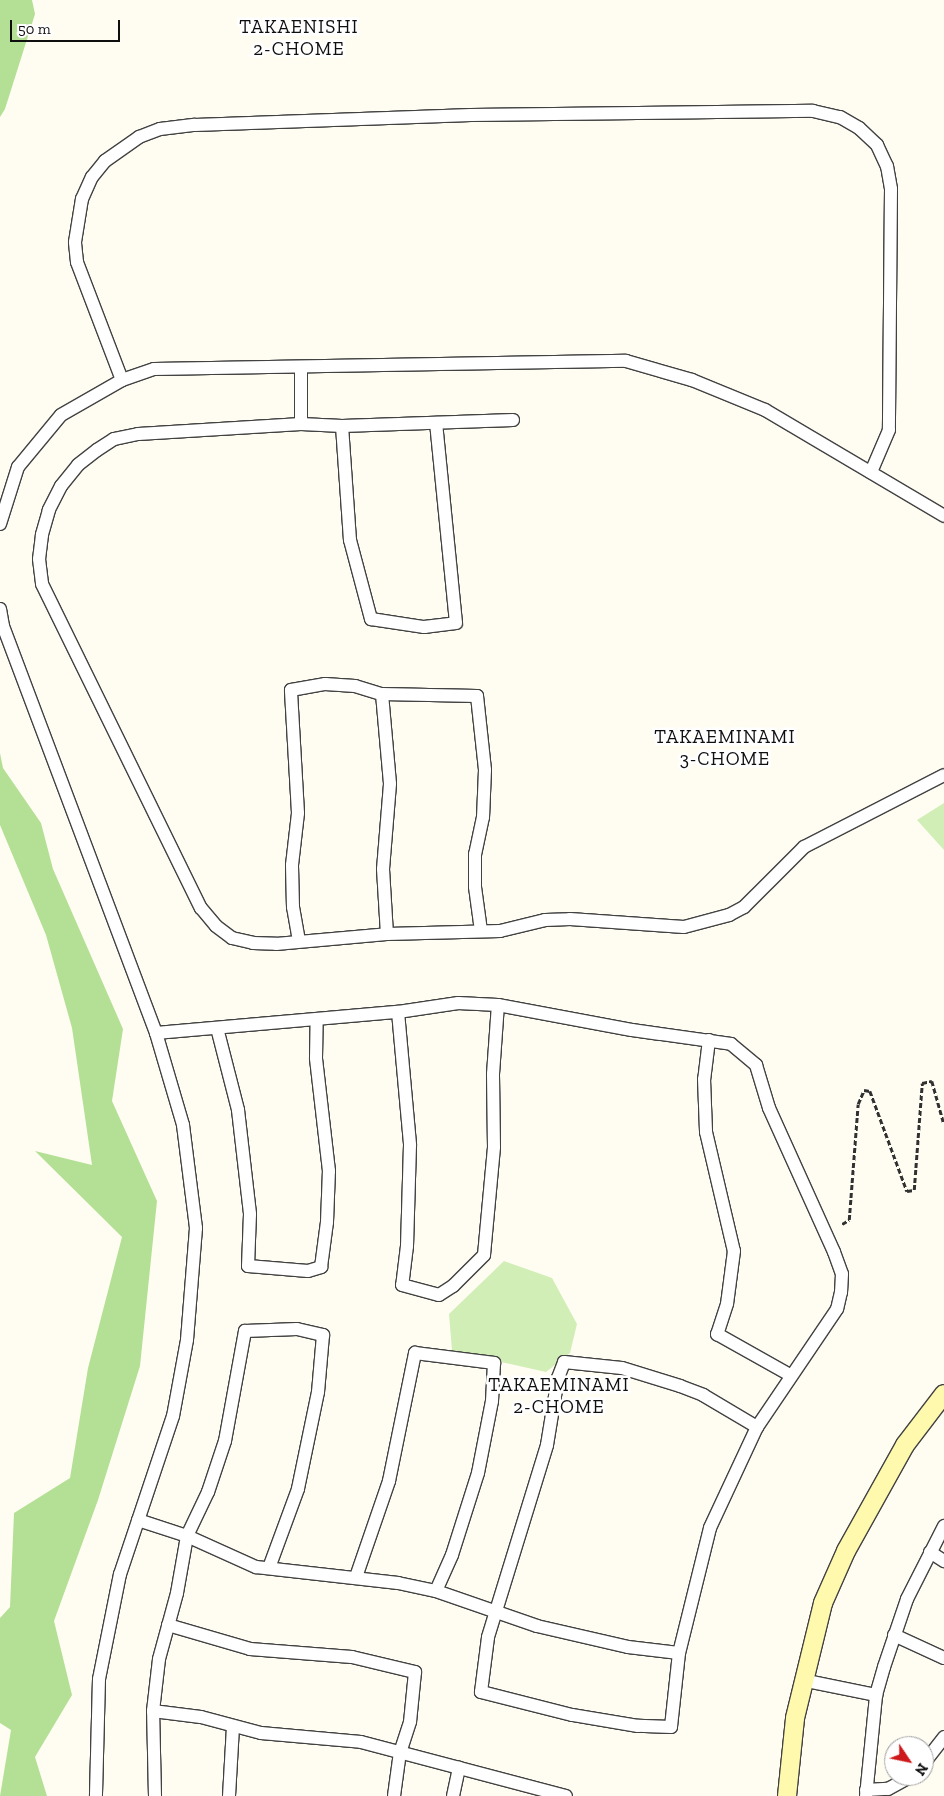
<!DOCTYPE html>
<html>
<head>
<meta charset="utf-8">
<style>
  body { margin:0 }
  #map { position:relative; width:944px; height:1796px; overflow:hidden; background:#fffdf2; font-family:"Zilla Slab",serif }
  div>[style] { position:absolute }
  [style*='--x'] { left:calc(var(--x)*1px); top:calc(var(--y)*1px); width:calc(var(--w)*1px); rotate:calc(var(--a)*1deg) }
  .green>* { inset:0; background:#d2eeb7 }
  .forest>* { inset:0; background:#b4e095 }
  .path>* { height:2.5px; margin-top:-1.25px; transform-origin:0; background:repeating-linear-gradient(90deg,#313131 0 5px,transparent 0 7.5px) }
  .roads { filter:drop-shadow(1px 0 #424242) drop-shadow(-1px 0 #424242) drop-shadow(0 1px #424242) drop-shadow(0 -1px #424242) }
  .street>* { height:12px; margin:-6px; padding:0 6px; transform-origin:6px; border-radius:6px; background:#fff }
  .secondary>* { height:18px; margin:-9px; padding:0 9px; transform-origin:9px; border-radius:9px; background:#fff9ad }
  span { translate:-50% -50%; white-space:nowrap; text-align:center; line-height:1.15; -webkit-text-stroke:5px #fff; paint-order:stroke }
  .neighbourhood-label { font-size:19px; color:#0f0f0f; letter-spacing:1px }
  .north { position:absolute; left:884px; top:1736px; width:50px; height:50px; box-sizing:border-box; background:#fff; border:1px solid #9f9f9f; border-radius:50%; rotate:124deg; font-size:14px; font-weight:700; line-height:20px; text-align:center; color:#0f0f0f }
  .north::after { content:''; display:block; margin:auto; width:18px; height:22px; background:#cd191c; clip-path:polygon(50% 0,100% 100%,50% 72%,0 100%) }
  .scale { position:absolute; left:10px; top:20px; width:110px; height:22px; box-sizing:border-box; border:2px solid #0f0f0f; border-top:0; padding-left:6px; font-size:15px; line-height:18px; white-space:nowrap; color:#0f0f0f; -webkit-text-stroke:4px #fff; paint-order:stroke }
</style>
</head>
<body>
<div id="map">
  <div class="green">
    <i style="clip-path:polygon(944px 803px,944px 850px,917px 820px)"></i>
    <i style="clip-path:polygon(504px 1261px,552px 1278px,577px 1324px,570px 1353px,546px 1372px,452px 1351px,449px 1314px)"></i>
  </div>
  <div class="forest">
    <i style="clip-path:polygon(0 0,32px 0,35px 14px,5px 109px,0 117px)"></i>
    <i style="clip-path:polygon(0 753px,3px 768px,41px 823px,53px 869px,123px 1029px,112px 1101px,157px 1201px,140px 1366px,98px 1500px,54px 1621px,72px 1695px,35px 1757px,47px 1796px,0 1796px,11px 1730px,0 1723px,0 1618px,10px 1607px,14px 1513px,70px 1478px,88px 1368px,122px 1237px,35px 1151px,92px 1165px,72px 1028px,46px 935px,0 825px)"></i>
  </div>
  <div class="path">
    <i style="--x:842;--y:1224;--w:8;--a:-30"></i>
    <i style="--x:849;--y:1220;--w:116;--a:-85.6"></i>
    <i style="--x:858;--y:1104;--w:15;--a:-67"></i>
    <i style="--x:864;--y:1090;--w:6;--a:9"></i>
    <i style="--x:870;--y:1091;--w:107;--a:69.7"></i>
    <i style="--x:907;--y:1191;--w:7;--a:-8"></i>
    <i style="--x:914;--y:1190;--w:107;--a:-85.7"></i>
    <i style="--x:922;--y:1083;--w:10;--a:-11"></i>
    <i style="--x:932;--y:1081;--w:45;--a:74.4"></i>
  </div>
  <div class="roads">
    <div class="street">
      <i style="--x:301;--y:367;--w:57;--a:90"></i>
      <i style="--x:122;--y:380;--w:126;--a:-110.9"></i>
      <i style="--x:77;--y:262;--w:20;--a:-96"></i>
      <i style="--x:75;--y:242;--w:44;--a:-80.8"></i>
      <i style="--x:82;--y:199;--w:24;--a:-66"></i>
      <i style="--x:92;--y:177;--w:21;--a:-51"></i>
      <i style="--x:105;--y:161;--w:42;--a:-35.2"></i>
      <i style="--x:139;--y:137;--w:22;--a:-21"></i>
      <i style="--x:160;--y:129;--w:35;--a:-7"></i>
      <i style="--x:195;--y:125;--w:276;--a:-2.1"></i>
      <i style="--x:471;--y:115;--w:342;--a:-0.7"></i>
      <i style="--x:813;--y:111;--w:28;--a:13"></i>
      <i style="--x:840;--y:117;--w:22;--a:30"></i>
      <i style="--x:859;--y:128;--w:25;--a:43"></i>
      <i style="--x:877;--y:145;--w:23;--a:65"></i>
      <i style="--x:887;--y:166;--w:23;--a:80"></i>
      <i style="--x:891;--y:189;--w:241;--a:90.5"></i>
      <i style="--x:889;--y:430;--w:46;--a:113.2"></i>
      <i style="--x:513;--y:420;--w:171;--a:178"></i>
      <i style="--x:342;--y:426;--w:41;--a:-177.2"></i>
      <i style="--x:301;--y:424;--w:163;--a:176.5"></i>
      <i style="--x:138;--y:434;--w:25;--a:168"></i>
      <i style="--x:114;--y:439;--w:20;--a:147"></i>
      <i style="--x:97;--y:450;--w:24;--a:142"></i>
      <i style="--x:78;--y:465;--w:27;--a:129"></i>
      <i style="--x:61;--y:486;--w:27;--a:117"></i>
      <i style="--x:49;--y:510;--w:26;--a:106"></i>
      <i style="--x:42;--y:535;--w:24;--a:97"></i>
      <i style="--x:39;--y:559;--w:25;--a:83"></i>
      <i style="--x:42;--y:584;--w:361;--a:63.9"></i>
      <i style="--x:201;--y:908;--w:23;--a:50"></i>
      <i style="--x:216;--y:926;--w:20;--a:37"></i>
      <i style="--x:232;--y:938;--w:22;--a:13"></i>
      <i style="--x:253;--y:943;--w:23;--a:2"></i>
      <i style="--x:276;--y:944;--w:111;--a:-5.1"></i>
      <i style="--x:387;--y:934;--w:113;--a:-1.5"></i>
      <i style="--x:500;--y:931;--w:46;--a:-13.7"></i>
      <i style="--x:545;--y:920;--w:25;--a:-2"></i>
      <i style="--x:570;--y:919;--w:114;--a:4"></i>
      <i style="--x:684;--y:927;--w:47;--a:-14.9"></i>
      <i style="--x:729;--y:915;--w:17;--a:-28"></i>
      <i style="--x:744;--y:907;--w:85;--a:-45"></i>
      <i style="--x:804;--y:847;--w:157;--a:-27.2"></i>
      <i style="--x:342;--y:426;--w:114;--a:86"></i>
      <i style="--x:350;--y:540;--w:82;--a:75.1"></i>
      <i style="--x:371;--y:619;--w:54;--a:8.6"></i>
      <i style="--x:424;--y:627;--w:32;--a:-7"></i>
      <i style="--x:456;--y:623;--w:201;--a:-95.7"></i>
      <i style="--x:0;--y:524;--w:60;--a:-72.5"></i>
      <i style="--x:18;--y:467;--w:67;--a:-50.4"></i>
      <i style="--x:61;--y:415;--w:70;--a:-29.8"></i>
      <i style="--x:122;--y:380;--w:34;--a:-19"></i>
      <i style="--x:154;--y:369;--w:472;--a:-1"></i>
      <i style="--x:626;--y:361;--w:69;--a:16.1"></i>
      <i style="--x:692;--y:380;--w:79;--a:22.3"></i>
      <i style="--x:765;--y:410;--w:208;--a:30.6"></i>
      <i style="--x:0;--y:609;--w:17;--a:80"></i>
      <i style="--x:3;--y:626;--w:435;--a:69.4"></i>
      <i style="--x:156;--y:1033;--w:96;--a:73.6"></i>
      <i style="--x:183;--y:1125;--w:104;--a:82.8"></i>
      <i style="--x:196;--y:1228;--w:112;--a:94.6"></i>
      <i style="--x:187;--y:1340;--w:77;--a:100.4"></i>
      <i style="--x:173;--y:1416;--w:167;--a:108.5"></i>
      <i style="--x:120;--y:1574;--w:107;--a:101.3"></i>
      <i style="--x:99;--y:1679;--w:117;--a:91.5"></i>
      <i style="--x:382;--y:694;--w:90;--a:84.9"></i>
      <i style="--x:390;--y:784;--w:85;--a:94.7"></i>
      <i style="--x:383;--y:869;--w:65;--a:86.5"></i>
      <i style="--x:299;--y:941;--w:35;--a:-100"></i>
      <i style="--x:293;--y:907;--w:42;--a:-91.4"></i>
      <i style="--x:292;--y:865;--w:52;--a:-83.4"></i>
      <i style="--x:298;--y:813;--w:123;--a:-93.3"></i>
      <i style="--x:291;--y:690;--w:35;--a:-10"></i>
      <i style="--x:325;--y:684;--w:30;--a:4"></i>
      <i style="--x:355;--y:686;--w:28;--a:17"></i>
      <i style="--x:382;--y:694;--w:95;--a:1.2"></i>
      <i style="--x:477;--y:696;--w:74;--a:83.8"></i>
      <i style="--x:485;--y:770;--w:47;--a:92.4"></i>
      <i style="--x:483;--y:817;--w:38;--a:102"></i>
      <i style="--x:475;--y:854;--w:33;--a:90"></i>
      <i style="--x:475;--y:887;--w:44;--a:82.2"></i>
      <i style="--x:398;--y:1012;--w:134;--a:84.8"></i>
      <i style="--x:410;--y:1145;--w:101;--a:91.7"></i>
      <i style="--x:407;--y:1246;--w:39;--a:97"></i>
      <i style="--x:402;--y:1285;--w:38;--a:15"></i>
      <i style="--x:439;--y:1295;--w:17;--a:-33"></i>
      <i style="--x:453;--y:1286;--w:44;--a:-45"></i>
      <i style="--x:484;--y:1255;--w:108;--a:-84.7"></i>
      <i style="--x:494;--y:1147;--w:73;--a:-90.8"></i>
      <i style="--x:493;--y:1074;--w:69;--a:-85.9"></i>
      <i style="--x:217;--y:1028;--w:85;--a:75.6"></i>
      <i style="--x:238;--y:1110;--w:105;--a:83.4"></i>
      <i style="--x:250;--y:1214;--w:52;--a:92.2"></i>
      <i style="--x:248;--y:1266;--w:60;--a:4.8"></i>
      <i style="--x:308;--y:1271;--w:14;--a:-17"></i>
      <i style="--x:321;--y:1267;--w:45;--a:-82.4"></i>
      <i style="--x:327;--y:1222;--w:51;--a:-87.8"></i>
      <i style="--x:329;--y:1171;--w:114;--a:-96.6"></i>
      <i style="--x:316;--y:1058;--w:39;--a:-89"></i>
      <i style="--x:156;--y:1033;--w:243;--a:-5"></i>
      <i style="--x:398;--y:1012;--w:61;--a:-8.5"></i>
      <i style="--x:458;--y:1003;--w:40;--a:2.9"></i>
      <i style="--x:498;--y:1005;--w:136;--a:10.6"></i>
      <i style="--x:632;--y:1030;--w:100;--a:8"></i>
      <i style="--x:731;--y:1044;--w:33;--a:40"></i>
      <i style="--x:756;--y:1065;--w:45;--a:73.2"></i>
      <i style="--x:769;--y:1108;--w:158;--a:65.7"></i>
      <i style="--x:834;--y:1252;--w:23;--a:70"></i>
      <i style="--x:842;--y:1274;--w:18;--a:93"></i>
      <i style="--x:841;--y:1292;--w:17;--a:103"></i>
      <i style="--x:837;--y:1309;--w:143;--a:124.1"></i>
      <i style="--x:757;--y:1427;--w:111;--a:115"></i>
      <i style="--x:710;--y:1528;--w:129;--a:103.9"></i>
      <i style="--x:679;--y:1653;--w:74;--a:96.2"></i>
      <i style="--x:671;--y:1727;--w:33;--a:-178"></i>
      <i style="--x:638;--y:1726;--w:67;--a:-170.5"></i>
      <i style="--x:572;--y:1715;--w:94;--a:-165.8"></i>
      <i style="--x:481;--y:1692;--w:55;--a:-82.7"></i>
      <i style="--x:488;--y:1637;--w:201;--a:-72.9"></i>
      <i style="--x:547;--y:1445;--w:68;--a:-80.7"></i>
      <i style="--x:558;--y:1378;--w:17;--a:-69"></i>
      <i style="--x:564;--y:1362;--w:58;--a:5.9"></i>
      <i style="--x:622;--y:1368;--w:61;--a:17.2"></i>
      <i style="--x:680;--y:1386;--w:25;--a:21"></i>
      <i style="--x:703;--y:1395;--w:63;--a:30.7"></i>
      <i style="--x:709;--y:1040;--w:39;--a:97"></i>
      <i style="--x:704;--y:1079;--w:53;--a:87.8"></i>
      <i style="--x:706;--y:1132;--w:122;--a:76.8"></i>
      <i style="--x:734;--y:1251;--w:53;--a:97.5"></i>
      <i style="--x:727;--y:1304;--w:32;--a:108"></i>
      <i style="--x:717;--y:1334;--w:84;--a:29.3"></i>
      <i style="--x:138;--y:1520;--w:52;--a:18.1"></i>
      <i style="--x:187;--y:1536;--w:76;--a:24.2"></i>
      <i style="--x:256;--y:1567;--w:143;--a:6.4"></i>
      <i style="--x:398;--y:1583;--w:39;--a:12"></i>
      <i style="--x:436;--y:1591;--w:107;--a:19.1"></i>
      <i style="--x:537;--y:1626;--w:93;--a:13"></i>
      <i style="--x:628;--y:1647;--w:51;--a:6.7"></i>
      <i style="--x:930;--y:1552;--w:17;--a:33"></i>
      <i style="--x:356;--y:1577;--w:102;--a:-71"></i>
      <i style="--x:389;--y:1481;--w:131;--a:-78.5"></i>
      <i style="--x:415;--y:1353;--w:80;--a:7.2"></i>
      <i style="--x:494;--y:1363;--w:38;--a:93"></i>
      <i style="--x:492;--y:1401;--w:73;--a:101"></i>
      <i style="--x:478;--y:1473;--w:86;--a:107.6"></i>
      <i style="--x:452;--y:1555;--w:39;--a:114"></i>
      <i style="--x:168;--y:1625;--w:85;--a:16.3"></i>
      <i style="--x:250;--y:1649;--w:102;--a:4.5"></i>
      <i style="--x:352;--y:1657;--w:65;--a:13.4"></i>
      <i style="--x:415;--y:1672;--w:50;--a:95.7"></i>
      <i style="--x:410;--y:1722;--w:32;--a:108"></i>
      <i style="--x:400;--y:1752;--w:44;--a:97.8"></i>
      <i style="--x:894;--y:1635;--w:55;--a:24.7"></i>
      <i style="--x:802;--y:1680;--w:76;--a:11.5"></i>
      <i style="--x:153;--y:1711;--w:48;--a:7.1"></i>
      <i style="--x:201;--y:1717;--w:62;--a:14.9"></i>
      <i style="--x:261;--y:1733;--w:100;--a:5.1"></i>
      <i style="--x:361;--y:1742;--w:212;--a:14.8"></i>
      <i style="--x:924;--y:1763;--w:33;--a:-52"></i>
      <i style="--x:866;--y:1790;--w:22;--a:-3"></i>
      <i style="--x:888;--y:1789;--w:26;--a:-29"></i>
      <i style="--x:155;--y:1796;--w:85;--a:-91.3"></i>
      <i style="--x:153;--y:1711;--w:52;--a:-83.4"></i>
      <i style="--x:159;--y:1659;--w:68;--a:-74.7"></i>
      <i style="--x:177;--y:1593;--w:58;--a:-80"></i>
      <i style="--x:187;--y:1536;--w:49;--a:-64.5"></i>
      <i style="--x:208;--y:1492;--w:54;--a:-71.6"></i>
      <i style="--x:225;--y:1441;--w:112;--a:-79.7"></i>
      <i style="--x:245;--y:1331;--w:52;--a:-2.2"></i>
      <i style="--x:297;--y:1329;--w:27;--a:13"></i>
      <i style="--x:323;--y:1335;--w:57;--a:95"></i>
      <i style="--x:318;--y:1392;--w:99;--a:101.7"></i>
      <i style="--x:298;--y:1489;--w:84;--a:110.2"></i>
      <i style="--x:229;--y:1796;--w:70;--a:-86.7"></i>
      <i style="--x:453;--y:1796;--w:29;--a:-78"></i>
      <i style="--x:866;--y:1796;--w:101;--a:-84.3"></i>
      <i style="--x:876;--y:1695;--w:29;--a:-74"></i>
      <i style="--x:884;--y:1667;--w:72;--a:-71.3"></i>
      <i style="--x:907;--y:1599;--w:82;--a:-63.1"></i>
    </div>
    <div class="secondary">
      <i style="--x:787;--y:1796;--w:78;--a:-84.1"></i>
      <i style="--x:795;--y:1718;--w:118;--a:-76.3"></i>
      <i style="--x:823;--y:1603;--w:57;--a:-66.1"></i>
      <i style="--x:846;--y:1551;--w:121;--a:-60.9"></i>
      <i style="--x:905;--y:1445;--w:64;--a:-52.6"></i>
    </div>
  </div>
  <div class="neighbourhood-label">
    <span style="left:299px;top:38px">TAKAENISHI<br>2-CHOME</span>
    <span style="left:725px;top:748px">TAKAEMINAMI<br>3-CHOME</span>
    <span style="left:559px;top:1396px">TAKAEMINAMI<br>2-CHOME</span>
  </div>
  <div class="north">N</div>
  <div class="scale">50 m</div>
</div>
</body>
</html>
